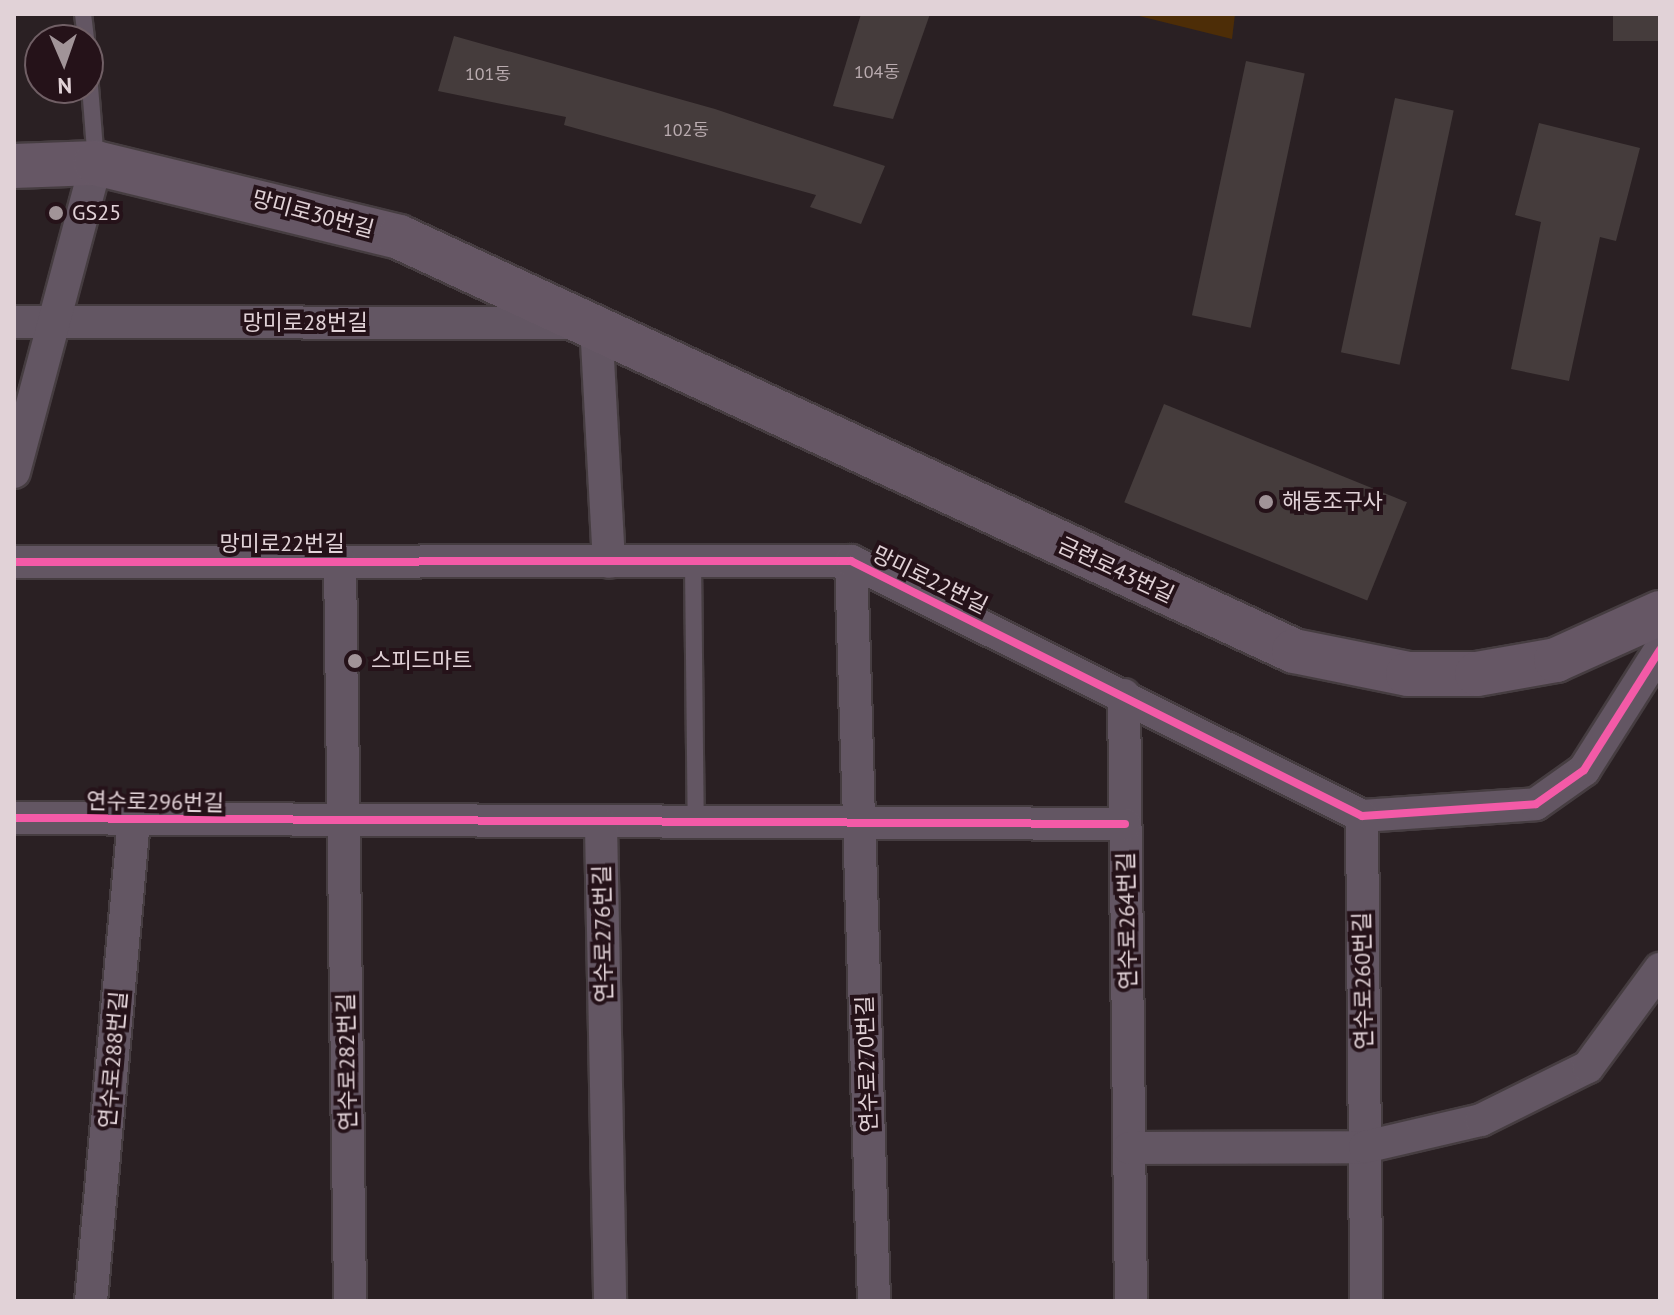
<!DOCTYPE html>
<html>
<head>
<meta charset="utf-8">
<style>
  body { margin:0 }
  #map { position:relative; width:1674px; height:1315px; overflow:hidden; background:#2a2023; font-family:"PT Sans","Noto Sans KR",sans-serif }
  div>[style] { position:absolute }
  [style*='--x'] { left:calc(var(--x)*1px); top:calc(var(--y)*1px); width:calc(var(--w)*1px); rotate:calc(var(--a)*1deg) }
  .green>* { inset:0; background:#4d2d07 }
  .building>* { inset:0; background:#453c3c; transform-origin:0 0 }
  .roads { filter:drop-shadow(2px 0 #463d41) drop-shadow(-2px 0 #463d41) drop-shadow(0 2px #463d41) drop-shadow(0 -2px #463d41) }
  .lane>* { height:16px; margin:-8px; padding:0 8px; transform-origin:8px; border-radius:8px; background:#635663 }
  .street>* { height:32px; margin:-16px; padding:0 16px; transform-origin:16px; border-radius:16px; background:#635663 }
  .secondary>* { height:44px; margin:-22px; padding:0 22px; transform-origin:22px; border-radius:22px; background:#665765 }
  .cycleway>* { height:8px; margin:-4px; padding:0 4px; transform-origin:4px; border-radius:4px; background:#f35aa7 }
  .dots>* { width:22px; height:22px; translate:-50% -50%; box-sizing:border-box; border:4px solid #251219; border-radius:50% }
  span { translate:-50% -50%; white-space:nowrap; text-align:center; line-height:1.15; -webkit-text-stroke:8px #251219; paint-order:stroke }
  .number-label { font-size:18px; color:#baacb0 }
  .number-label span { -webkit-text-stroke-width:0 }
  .poi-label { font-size:22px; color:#e1d2d7 }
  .left { translate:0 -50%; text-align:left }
  .street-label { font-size:22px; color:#e1d2d7 }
  .frame { position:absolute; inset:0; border:16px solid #e1d2d7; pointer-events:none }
  .north { position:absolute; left:24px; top:24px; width:80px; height:80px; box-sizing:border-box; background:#251219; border:2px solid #705f65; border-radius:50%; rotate:178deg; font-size:22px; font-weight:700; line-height:32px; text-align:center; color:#e1d2d7 }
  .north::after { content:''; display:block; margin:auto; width:28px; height:36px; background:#a19498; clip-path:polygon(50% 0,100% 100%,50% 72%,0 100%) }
</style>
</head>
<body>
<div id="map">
  <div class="green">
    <i style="clip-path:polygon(1131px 14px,1235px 14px,1232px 39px)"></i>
  </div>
  <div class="building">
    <i style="clip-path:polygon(861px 14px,930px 14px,893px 119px,833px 106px)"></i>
    <i style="left:1613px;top:14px;width:47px;height:27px"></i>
    <i style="clip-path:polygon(454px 36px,715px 109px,885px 166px,861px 224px,810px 207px,816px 195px,564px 125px,566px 117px,438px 91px)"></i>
    <i style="left:1246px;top:61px;width:60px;height:260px;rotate:12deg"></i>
    <i style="left:1395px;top:98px;width:60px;height:260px;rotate:12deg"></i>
    <i style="clip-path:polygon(1539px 123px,1640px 148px,1616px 241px,1600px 237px,1569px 381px,1511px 369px,1541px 222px,1515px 215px)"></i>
    <i style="left:1164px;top:404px;width:262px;height:106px;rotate:22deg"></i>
  </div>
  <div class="roads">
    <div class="lane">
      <i style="--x:83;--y:14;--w:26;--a:83"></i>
      <i style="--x:88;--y:61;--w:101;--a:85.5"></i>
      <i style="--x:693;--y:561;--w:265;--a:89.4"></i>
    </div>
    <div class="street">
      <i style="--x:14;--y:322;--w:582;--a:0.1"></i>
      <i style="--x:596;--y:323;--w:239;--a:86.9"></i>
      <i style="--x:14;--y:472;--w:320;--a:-75.1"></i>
      <i style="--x:851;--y:561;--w:740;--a:88.22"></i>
      <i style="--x:14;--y:562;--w:837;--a:-0.07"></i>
      <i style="--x:851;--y:561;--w:571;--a:26.52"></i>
      <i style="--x:1362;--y:816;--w:174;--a:-3.9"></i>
      <i style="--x:1536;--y:804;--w:59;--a:-35.3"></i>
      <i style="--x:1584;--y:770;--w:142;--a:-57.7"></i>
      <i style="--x:340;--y:562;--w:739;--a:89.22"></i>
      <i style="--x:1124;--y:695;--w:606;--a:89.34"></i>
      <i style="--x:1362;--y:816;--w:485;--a:89.5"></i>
      <i style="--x:14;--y:818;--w:1111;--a:0.31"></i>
      <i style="--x:601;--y:825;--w:476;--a:88.9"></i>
      <i style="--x:1129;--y:1148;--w:236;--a:-0.2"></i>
      <i style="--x:1365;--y:1147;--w:119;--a:-13.1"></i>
      <i style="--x:1481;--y:1120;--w:119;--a:-26.4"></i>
      <i style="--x:1588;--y:1067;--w:122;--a:-53.7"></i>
      <i style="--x:91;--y:1301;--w:483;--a:-84.9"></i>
    </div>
    <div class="secondary">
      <i style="--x:14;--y:166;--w:82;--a:-2.1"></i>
      <i style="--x:96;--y:163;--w:312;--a:13.7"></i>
      <i style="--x:399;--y:237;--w:986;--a:24.82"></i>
      <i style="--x:1294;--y:651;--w:116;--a:11.4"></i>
      <i style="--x:1408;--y:674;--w:69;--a:0"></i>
      <i style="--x:1477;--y:674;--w:80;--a:-10"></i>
      <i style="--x:1556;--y:660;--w:114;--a:-24.3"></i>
    </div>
  </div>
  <div class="cycleway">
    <i style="--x:14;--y:562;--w:837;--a:-0.07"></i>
    <i style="--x:851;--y:561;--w:571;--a:26.52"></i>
    <i style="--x:1362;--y:816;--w:174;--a:-3.9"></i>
    <i style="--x:1536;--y:804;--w:59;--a:-35.3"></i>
    <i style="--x:1584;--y:770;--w:142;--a:-57.7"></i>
    <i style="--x:14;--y:818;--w:1111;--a:0.31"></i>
  </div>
  <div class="dots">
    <i style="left:56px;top:213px;background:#a19498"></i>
    <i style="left:1266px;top:502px;background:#a19498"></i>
    <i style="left:355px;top:661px;background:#a19498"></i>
  </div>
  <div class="number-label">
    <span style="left:877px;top:72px">104동</span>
    <span style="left:488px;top:74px">101동</span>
    <span style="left:686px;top:130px">102동</span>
  </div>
  <div class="poi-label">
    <span class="left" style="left:72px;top:213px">GS25</span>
    <span class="left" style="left:1282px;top:502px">해동조구사</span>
    <span class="left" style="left:371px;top:661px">스피드마트</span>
  </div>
  <div class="street-label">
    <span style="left:313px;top:214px;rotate:15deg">망미로30번길</span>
    <span style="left:305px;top:323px">망미로28번길</span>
    <span style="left:282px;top:544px">망미로22번길</span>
    <span style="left:1116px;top:570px;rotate:25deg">금련로43번길</span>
    <span style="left:930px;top:580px;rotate:26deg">망미로22번길</span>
    <span style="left:155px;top:802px;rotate:1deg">연수로296번길</span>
    <span style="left:1127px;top:921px;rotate:-91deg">연수로264번길</span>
    <span style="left:603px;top:934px;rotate:-91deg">연수로276번길</span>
    <span style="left:1363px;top:981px;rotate:-91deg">연수로260번길</span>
    <span style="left:113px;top:1060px;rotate:-85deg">연수로288번길</span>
    <span style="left:347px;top:1062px;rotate:-91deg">연수로282번길</span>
    <span style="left:867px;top:1064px;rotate:-92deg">연수로270번길</span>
  </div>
  <div class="frame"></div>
  <div class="north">N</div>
</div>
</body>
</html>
